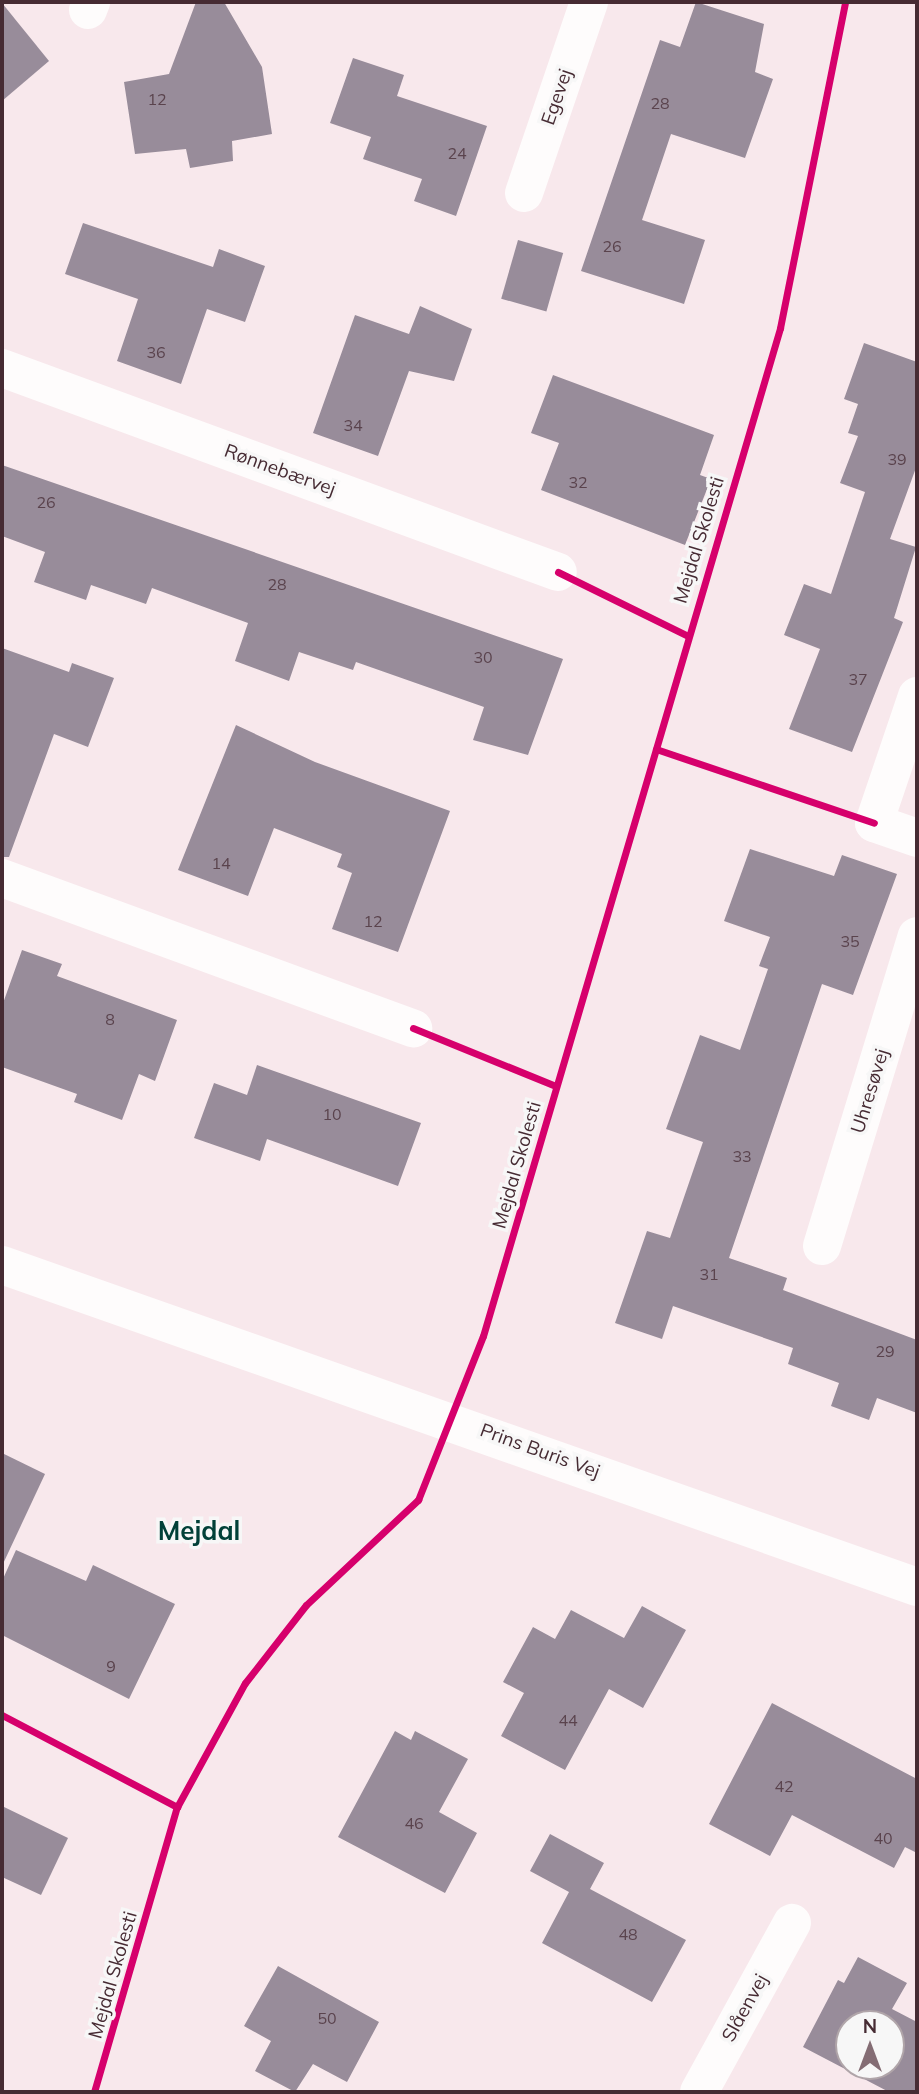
<!DOCTYPE html>
<html>
<head>
<meta charset="utf-8">
<style>
  body { margin:0 }
  #map { position:relative; width:919px; height:2094px; overflow:hidden; background:#f8e8ec; font-family:Mulish,sans-serif }
  div>[style] { position:absolute }
  [style*='--x'] { left:calc(var(--x)*1px); top:calc(var(--y)*1px); width:calc(var(--w)*1px); rotate:calc(var(--a)*1deg) }
  .building>* { inset:0; background:#988c9a; transform-origin:0 0 }
  .minor>* { height:38px; margin:-19px; padding:0 19px; transform-origin:19px; border-radius:19px; background:#fefcfc }
  .cycleway>* { height:7px; margin:-3.5px; padding:0 3.5px; transform-origin:3.5px; border-radius:3.5px; background:#d6006c }
  span { translate:-50% -50%; white-space:nowrap; text-align:center; line-height:1.15; -webkit-text-stroke:7px #f7f7f7; paint-order:stroke }
  .number-label { font-size:16px; color:#5a434d }
  .number-label span { -webkit-text-stroke-width:0 }
  .street-label { font-size:19px; color:#462b33 }
  .district-label { font-size:26px; color:#014038; font-weight:700 }
  .frame { position:absolute; inset:0; border:4px solid #462b33; pointer-events:none }
  .north { position:absolute; left:835px; top:2010px; width:70px; height:70px; box-sizing:border-box; background:#f7f7f7; border:2px solid #b0a5a9; border-radius:50%; rotate:0deg; font-size:19px; font-weight:700; line-height:28px; text-align:center; color:#462b33 }
  .north::after { content:''; display:block; margin:auto; width:24px; height:32px; background:#846d74; clip-path:polygon(50% 0,100% 100%,50% 72%,0 100%) }
</style>
</head>
<body>
<div id="map">
  <div class="building">
    <i style="clip-path:polygon(196px 2px,224px 2px,262px 67px,272px 134px,232px 141px,233px 161px,190px 168px,186px 149px,135px 154px,124px 82px,169px 74px)"></i>
    <i style="clip-path:polygon(696px 2px,764px 24px,755px 72px,773px 79px,745px 158px,671px 134px,642px 220px,705px 240px,684px 304px,581px 271px,660px 40px,680px 47px)"></i>
    <i style="clip-path:polygon(2px 3px,49px 61px,2px 101px)"></i>
    <i style="clip-path:polygon(353px 58px,404px 75px,397px 96px,487px 126px,456px 216px,414px 201px,422px 179px,363px 159px,371px 137px,330px 123px)"></i>
    <i style="clip-path:polygon(83px 223px,213px 267px,219px 249px,265px 266px,245px 322px,207px 309px,181px 384px,117px 361px,138px 299px,65px 274px)"></i>
    <i style="left:518px;top:240px;width:47px;height:61px;rotate:16deg"></i>
    <i style="clip-path:polygon(420px 306px,472px 329px,454px 381px,409px 371px,378px 456px,313px 433px,355px 315px,409px 334px)"></i>
    <i style="clip-path:polygon(864px 343px,917px 362px,917px 465px,890px 539px,916px 547px,894px 618px,903px 622px,852px 752px,789px 729px,820px 649px,784px 635px,804px 584px,831px 594px,865px 492px,840px 483px,858px 436px,848px 433px,858px 404px,844px 399px)"></i>
    <i style="clip-path:polygon(553px 375px,714px 435px,700px 475px,711px 479px,685px 545px,541px 490px,559px 443px,531px 433px)"></i>
    <i style="clip-path:polygon(2px 465px,563px 659px,528px 755px,473px 740px,484px 707px,356px 662px,353px 670px,299px 652px,289px 681px,235px 661px,248px 623px,152px 588px,146px 604px,91px 585px,86px 600px,34px 582px,45px 552px,2px 536px)"></i>
    <i style="clip-path:polygon(2px 648px,69px 672px,72px 663px,114px 678px,88px 747px,54px 734px,9px 857px,2px 857px)"></i>
    <i style="clip-path:polygon(236px 725px,315px 762px,450px 811px,398px 952px,332px 929px,352px 873px,337px 867px,342px 854px,274px 828px,248px 896px,178px 870px)"></i>
    <i style="clip-path:polygon(750px 849px,834px 876px,842px 855px,897px 874px,853px 995px,822px 984px,729px 1258px,787px 1278px,783px 1290px,917px 1340px,917px 1413px,877px 1398px,869px 1420px,831px 1406px,839px 1383px,788px 1364px,793px 1348px,673px 1306px,662px 1339px,615px 1323px,647px 1231px,670px 1238px,703px 1142px,666px 1129px,700px 1035px,740px 1050px,768px 969px,759px 966px,770px 937px,724px 921px)"></i>
    <i style="clip-path:polygon(22px 950px,62px 964px,57px 976px,177px 1020px,155px 1081px,139px 1074px,122px 1120px,74px 1102px,77px 1094px,2px 1067px,2px 1006px)"></i>
    <i style="clip-path:polygon(257px 1065px,421px 1123px,398px 1186px,267px 1139px,260px 1161px,194px 1138px,214px 1083px,247px 1095px)"></i>
    <i style="clip-path:polygon(2px 1453px,45px 1474px,2px 1566px)"></i>
    <i style="clip-path:polygon(16px 1550px,86px 1581px,93px 1565px,175px 1604px,129px 1699px,2px 1635px,2px 1581px)"></i>
    <i style="clip-path:polygon(642px 1606px,686px 1630px,643px 1708px,609px 1689px,565px 1770px,501px 1736px,524px 1693px,503px 1682px,533px 1627px,555px 1639px,571px 1610px,624px 1638px)"></i>
    <i style="clip-path:polygon(772px 1703px,917px 1779px,917px 1853px,905px 1847px,894px 1868px,792px 1815px,770px 1856px,709px 1824px)"></i>
    <i style="clip-path:polygon(395px 1731px,411px 1740px,415px 1731px,468px 1759px,439px 1812px,477px 1833px,445px 1893px,338px 1837px)"></i>
    <i style="clip-path:polygon(2px 1806px,68px 1838px,41px 1895px,2px 1877px)"></i>
    <i style="clip-path:polygon(550px 1834px,604px 1863px,590px 1889px,686px 1940px,652px 2002px,542px 1943px,569px 1892px,530px 1871px)"></i>
    <i style="clip-path:polygon(evenodd,858px 1957px,907px 1983px,892px 2009px,917px 2022px,917px 2092px,889px 2092px,803px 2047px,838px 1980px,844px 1983px,858px 1957px,849px 2024px,891px 2024px,891px 2066px,849px 2066px,849px 2024px)"></i>
    <i style="clip-path:polygon(278px 1966px,379px 2022px,347px 2082px,313px 2064px,295px 2092px,255px 2071px,271px 2041px,244px 2026px)"></i>
  </div>
  <div class="minor">
    <i style="--x:88;--y:10;--w:9;--a:-69"></i>
    <i style="--x:524;--y:193;--w:202;--a:-71.2"></i>
    <i style="--x:2;--y:368;--w:592;--a:20.15"></i>
    <i style="--x:917;--y:696;--w:134;--a:108.7"></i>
    <i style="--x:874;--y:823;--w:46;--a:19.2"></i>
    <i style="--x:2;--y:878;--w:438;--a:20.1"></i>
    <i style="--x:822;--y:1246;--w:324;--a:-73"></i>
    <i style="--x:2;--y:1265;--w:970;--a:19.39"></i>
    <i style="--x:699;--y:2092;--w:193;--a:-61.2"></i>
  </div>
  <div class="cycleway">
    <i style="--x:558;--y:572;--w:143;--a:26.2"></i>
    <i style="--x:656;--y:749;--w:230;--a:18.7"></i>
    <i style="--x:413;--y:1028;--w:154;--a:22.1"></i>
    <i style="--x:2;--y:1715;--w:198;--a:27.7"></i>
    <i style="--x:94;--y:2092;--w:297;--a:-73.8"></i>
    <i style="--x:177;--y:1807;--w:141;--a:-61.3"></i>
    <i style="--x:245;--y:1683;--w:99;--a:-52"></i>
    <i style="--x:306;--y:1605;--w:154;--a:-43.2"></i>
    <i style="--x:418;--y:1500;--w:176;--a:-68.4"></i>
    <i style="--x:483;--y:1336;--w:1051;--a:-73.58"></i>
    <i style="--x:780;--y:328;--w:332;--a:-78.7"></i>
  </div>
  <div class="number-label">
    <span style="left:157px;top:99px">12</span>
    <span style="left:660px;top:103px">28</span>
    <span style="left:457px;top:153px">24</span>
    <span style="left:612px;top:246px">26</span>
    <span style="left:156px;top:352px">36</span>
    <span style="left:353px;top:425px">34</span>
    <span style="left:897px;top:459px">39</span>
    <span style="left:578px;top:482px">32</span>
    <span style="left:46px;top:502px">26</span>
    <span style="left:277px;top:584px">28</span>
    <span style="left:483px;top:657px">30</span>
    <span style="left:858px;top:679px">37</span>
    <span style="left:221px;top:863px">14</span>
    <span style="left:373px;top:921px">12</span>
    <span style="left:850px;top:941px">35</span>
    <span style="left:110px;top:1019px">8</span>
    <span style="left:332px;top:1114px">10</span>
    <span style="left:742px;top:1156px">33</span>
    <span style="left:709px;top:1274px">31</span>
    <span style="left:885px;top:1351px">29</span>
    <span style="left:111px;top:1666px">9</span>
    <span style="left:568px;top:1720px">44</span>
    <span style="left:784px;top:1786px">42</span>
    <span style="left:414px;top:1823px">46</span>
    <span style="left:883px;top:1838px">40</span>
    <span style="left:628px;top:1934px">48</span>
    <span style="left:327px;top:2018px">50</span>
  </div>
  <div class="street-label">
    <span style="left:557px;top:97px;rotate:-71deg">Egevej</span>
    <span style="left:280px;top:470px;rotate:20deg">Rønnebærvej</span>
    <span style="left:699px;top:540px;rotate:-73deg">Mejdal Skolesti</span>
    <span style="left:870px;top:1091px;rotate:-73deg">Uhresøvej</span>
    <span style="left:517px;top:1165px;rotate:-74deg">Mejdal Skolesti</span>
    <span style="left:540px;top:1451px;rotate:20deg">Prins Buris Vej</span>
    <span style="left:113px;top:1975px;rotate:-74deg">Mejdal Skolesti</span>
    <span style="left:745px;top:2008px;rotate:-61deg">Slåenvej</span>
  </div>
  <div class="district-label">
    <span style="left:199px;top:1531px">Mejdal</span>
  </div>
  <div class="frame"></div>
  <div class="north">N</div>
</div>
</body>
</html>
